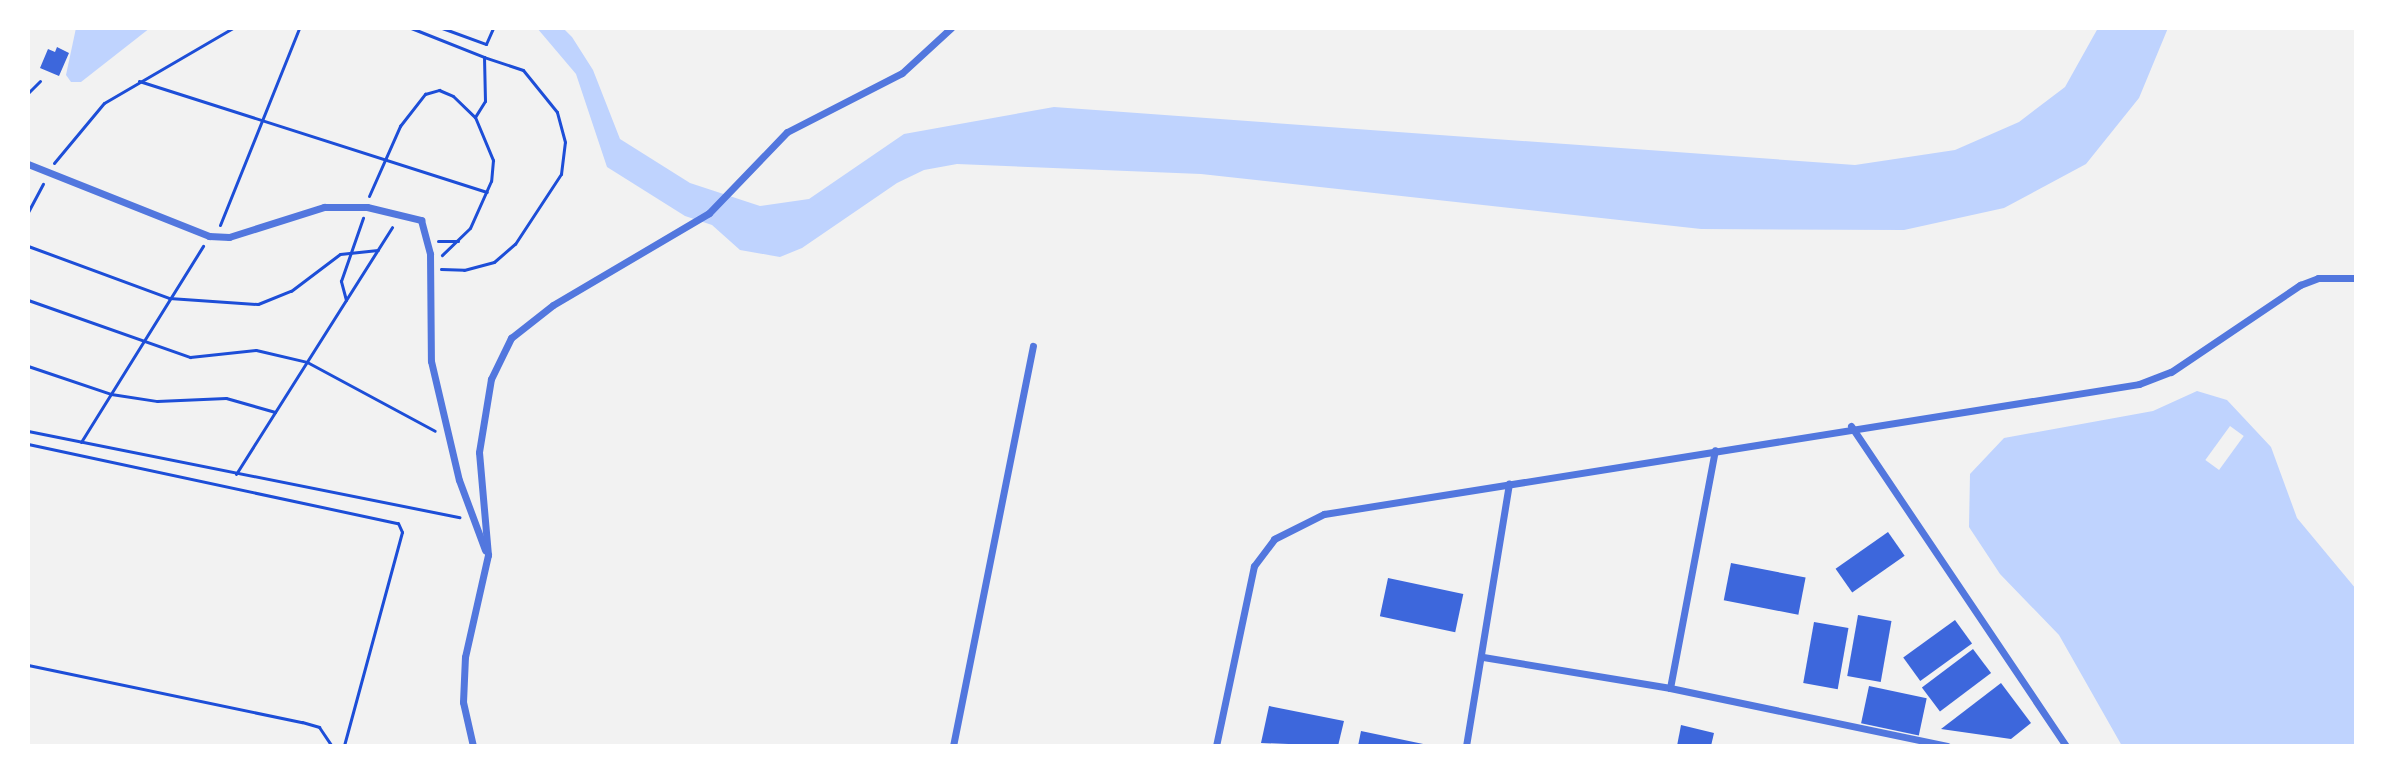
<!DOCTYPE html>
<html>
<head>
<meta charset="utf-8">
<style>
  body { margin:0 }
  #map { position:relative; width:2384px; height:774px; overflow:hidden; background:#f2f2f2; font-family:Quicksand,sans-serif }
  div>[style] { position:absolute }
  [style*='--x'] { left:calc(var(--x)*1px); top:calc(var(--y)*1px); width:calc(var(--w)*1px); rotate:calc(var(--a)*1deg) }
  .water>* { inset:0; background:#bfd3fe }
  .pier>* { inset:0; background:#f2f2f2; transform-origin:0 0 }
  .building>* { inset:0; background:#3d67dc; transform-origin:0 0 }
  .path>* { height:3px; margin:-1.5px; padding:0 1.5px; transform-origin:1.5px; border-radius:1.5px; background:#1d4ed8 }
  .minor>* { height:7px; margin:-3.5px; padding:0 3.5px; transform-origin:3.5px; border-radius:3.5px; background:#5277de }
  span { translate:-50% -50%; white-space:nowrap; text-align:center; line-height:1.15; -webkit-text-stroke:7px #fff; paint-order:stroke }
  .frame { position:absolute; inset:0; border:30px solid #fff; pointer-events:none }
</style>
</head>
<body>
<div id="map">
  <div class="water">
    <i style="clip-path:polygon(76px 28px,150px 28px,81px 82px,71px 82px,66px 75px)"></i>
    <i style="clip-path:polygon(537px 28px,563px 28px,572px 37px,593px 70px,620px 139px,690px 183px,760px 206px,809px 199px,904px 134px,1054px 107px,1855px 165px,1955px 150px,2019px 122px,2065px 87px,2098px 28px,2168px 28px,2139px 98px,2086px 164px,2004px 208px,1904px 230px,1701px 229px,1201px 174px,957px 164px,924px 170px,897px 183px,802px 248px,780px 257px,740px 250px,712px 225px,685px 216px,607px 167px,576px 74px)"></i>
    <i style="clip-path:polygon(2197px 391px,2227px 400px,2271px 447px,2297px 518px,2356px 589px,2356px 746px,2122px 746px,2059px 635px,2000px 574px,1969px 527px,1970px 474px,2004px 438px,2153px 411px)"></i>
  </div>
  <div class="pier">
    <i style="left:2230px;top:426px;width:17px;height:42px;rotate:36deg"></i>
  </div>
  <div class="building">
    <i style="clip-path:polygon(57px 47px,69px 53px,59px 76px,40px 68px,48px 49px,55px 52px)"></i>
    <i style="left:1888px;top:532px;width:29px;height:64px;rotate:55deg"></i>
    <i style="left:1731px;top:563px;width:76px;height:38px;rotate:11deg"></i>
    <i style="left:1388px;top:578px;width:77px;height:39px;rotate:12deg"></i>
    <i style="left:1858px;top:615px;width:34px;height:62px;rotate:10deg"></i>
    <i style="left:1955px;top:620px;width:29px;height:64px;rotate:54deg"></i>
    <i style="left:1814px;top:622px;width:35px;height:62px;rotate:10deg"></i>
    <i style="left:1973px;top:649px;width:30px;height:64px;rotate:53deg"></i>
    <i style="clip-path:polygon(2001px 683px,2031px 723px,2011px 739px,1941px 729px)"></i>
    <i style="left:1869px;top:686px;width:59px;height:38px;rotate:12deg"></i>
    <i style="clip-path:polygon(1269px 706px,1344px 721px,1338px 746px,1261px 743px)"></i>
    <i style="clip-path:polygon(1681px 725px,1714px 733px,1711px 746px,1677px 746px)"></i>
    <i style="clip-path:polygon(1361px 731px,1428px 745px,1428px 746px,1358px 746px)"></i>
  </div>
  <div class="path">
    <i style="--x:411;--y:28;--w:79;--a:21.7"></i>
    <i style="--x:484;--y:57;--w:44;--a:88.7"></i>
    <i style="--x:485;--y:101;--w:19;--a:122"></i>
    <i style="--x:442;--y:28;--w:47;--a:20"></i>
    <i style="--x:486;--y:44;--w:17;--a:-66"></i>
    <i style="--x:28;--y:29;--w:1;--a:-90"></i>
    <i style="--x:139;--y:81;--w:365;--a:17.7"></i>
    <i style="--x:28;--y:93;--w:17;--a:-45"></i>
    <i style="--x:54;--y:163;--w:78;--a:-50.2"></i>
    <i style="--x:104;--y:103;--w:149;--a:-30.2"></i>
    <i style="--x:369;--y:196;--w:77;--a:-66.1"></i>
    <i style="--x:400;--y:126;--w:41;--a:-52"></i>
    <i style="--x:425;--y:94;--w:15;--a:-16"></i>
    <i style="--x:439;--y:90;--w:15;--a:23"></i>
    <i style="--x:453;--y:96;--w:30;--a:44"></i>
    <i style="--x:475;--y:117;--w:47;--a:67.3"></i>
    <i style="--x:493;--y:160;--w:21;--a:95"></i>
    <i style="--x:491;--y:181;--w:51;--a:114.1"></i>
    <i style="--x:470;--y:228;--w:39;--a:136"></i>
    <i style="--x:28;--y:212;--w:32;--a:-62"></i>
    <i style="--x:220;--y:225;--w:212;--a:-68.1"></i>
    <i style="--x:438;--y:241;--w:20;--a:0"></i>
    <i style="--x:28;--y:246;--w:150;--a:20.2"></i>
    <i style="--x:169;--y:298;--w:89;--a:3.9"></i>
    <i style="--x:258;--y:304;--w:35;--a:-22"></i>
    <i style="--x:291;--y:291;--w:61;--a:-37.1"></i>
    <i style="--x:340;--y:254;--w:38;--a:-6"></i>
    <i style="--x:441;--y:269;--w:23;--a:2"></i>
    <i style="--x:464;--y:270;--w:31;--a:-15"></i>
    <i style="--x:494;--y:262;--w:28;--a:-41"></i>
    <i style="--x:515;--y:244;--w:84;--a:-56.7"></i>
    <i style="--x:561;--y:174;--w:32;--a:-83"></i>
    <i style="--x:565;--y:142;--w:31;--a:-105"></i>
    <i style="--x:557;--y:112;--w:54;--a:-129"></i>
    <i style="--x:523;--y:70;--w:41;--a:-161.6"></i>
    <i style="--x:28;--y:300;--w:172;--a:19.4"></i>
    <i style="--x:190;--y:357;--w:66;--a:-6.1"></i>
    <i style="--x:256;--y:350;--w:52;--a:13.2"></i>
    <i style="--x:307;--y:362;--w:145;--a:28.3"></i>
    <i style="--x:346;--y:300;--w:20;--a:-105"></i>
    <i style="--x:341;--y:281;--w:67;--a:-70.8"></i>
    <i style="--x:28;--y:366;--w:88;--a:18.6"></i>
    <i style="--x:111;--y:394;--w:47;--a:8.7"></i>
    <i style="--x:157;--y:401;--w:69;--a:-2.5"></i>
    <i style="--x:226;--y:398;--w:51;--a:15.9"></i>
    <i style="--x:28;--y:431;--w:440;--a:11.3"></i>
    <i style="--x:81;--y:442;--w:231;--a:-58.1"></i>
    <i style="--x:28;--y:444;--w:378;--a:12.1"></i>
    <i style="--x:398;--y:523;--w:10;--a:66"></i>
    <i style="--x:402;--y:532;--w:222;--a:105.2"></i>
    <i style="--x:236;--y:474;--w:292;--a:-57.7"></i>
    <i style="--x:28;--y:665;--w:280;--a:11.8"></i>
    <i style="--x:302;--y:722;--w:18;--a:16"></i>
    <i style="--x:319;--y:727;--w:23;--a:56"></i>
  </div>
  <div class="minor">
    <i style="--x:28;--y:164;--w:195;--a:21.7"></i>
    <i style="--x:209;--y:236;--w:20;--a:3"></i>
    <i style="--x:229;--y:237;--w:100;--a:-17.5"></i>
    <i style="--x:324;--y:207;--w:43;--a:0"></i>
    <i style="--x:367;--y:207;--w:56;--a:13.5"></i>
    <i style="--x:421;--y:220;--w:35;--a:75"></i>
    <i style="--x:430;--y:254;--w:107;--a:89.5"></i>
    <i style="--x:431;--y:361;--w:122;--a:76.8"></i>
    <i style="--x:459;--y:480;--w:75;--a:69.6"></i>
    <i style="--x:1851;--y:426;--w:386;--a:56.1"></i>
    <i style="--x:1483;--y:657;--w:190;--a:9.4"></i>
    <i style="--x:1670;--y:688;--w:283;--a:11.8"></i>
    <i style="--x:1670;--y:688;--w:242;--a:-79.3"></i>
    <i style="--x:473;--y:746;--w:45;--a:-102.8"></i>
    <i style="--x:463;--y:702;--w:45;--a:-87.5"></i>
    <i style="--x:465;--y:657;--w:105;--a:-77.3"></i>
    <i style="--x:488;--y:555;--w:103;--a:-95"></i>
    <i style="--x:479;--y:452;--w:74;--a:-80.7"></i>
    <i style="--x:491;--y:379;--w:46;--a:-64"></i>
    <i style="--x:511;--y:338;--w:53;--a:-38.2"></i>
    <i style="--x:553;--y:305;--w:181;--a:-30.5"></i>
    <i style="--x:709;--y:213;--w:112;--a:-46.1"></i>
    <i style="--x:787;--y:132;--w:129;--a:-27.2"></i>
    <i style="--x:902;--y:73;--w:67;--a:-42.6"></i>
    <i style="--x:953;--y:746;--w:408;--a:-78.7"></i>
    <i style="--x:1216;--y:746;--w:184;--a:-78.1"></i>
    <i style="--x:1254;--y:566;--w:34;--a:-53"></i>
    <i style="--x:1274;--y:539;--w:56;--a:-26.6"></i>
    <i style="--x:1324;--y:514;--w:825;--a:-9.06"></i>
    <i style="--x:2139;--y:384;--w:34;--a:-21"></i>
    <i style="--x:2171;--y:372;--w:156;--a:-34"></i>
    <i style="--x:2300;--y:285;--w:19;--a:-21"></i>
    <i style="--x:2318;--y:278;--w:38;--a:0"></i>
    <i style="--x:1466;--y:746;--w:266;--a:-80.7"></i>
  </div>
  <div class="frame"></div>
</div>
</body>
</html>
